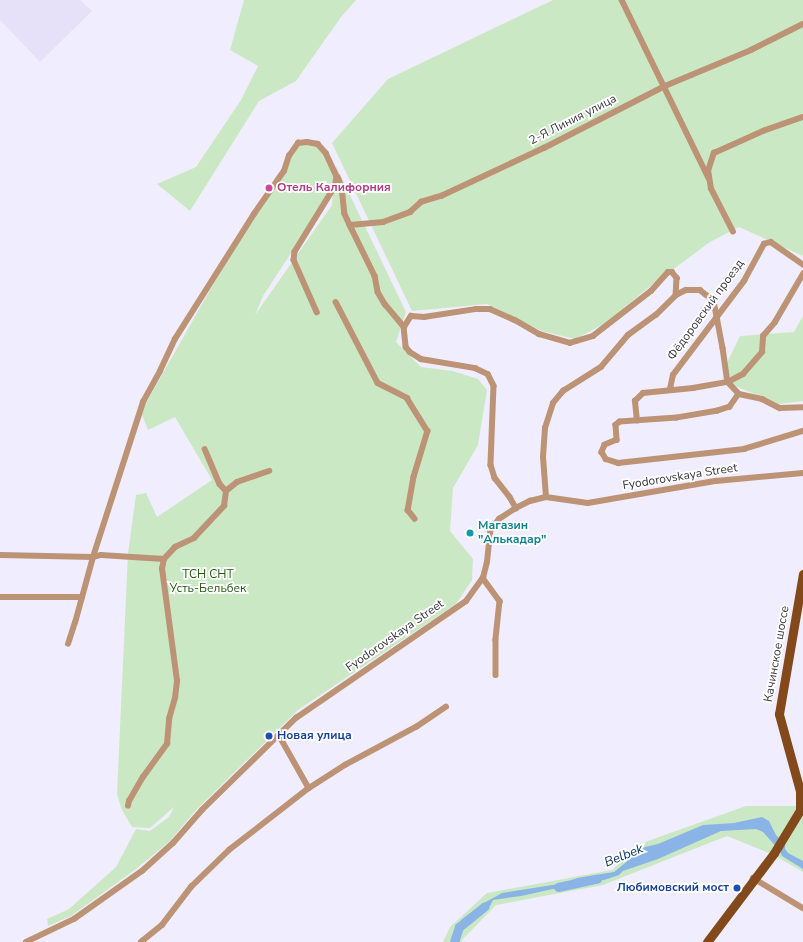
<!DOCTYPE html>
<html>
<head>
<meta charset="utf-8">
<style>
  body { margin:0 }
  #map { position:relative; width:803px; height:942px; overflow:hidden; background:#f0eefe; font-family:"Nunito Sans",sans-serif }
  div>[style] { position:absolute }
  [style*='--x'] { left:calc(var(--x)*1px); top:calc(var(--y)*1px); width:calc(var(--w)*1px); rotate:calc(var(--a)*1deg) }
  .built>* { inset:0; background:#e6e1f9 }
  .green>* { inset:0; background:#cbe8c4 }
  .water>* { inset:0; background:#8bb4e6 }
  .river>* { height:9px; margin:-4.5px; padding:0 4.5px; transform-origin:4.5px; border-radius:4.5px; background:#8bb4e6 }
  .street>* { height:5.5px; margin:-2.75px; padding:0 2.75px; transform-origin:2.75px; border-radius:2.75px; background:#bd9376 }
  .primary>* { height:9px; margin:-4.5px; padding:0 4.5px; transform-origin:4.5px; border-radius:4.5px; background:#83491a }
  .dots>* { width:11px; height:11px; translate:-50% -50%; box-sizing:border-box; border:2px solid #fff; border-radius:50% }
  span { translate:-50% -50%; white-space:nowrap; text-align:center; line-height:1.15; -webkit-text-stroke:3.5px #fff; paint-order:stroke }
  .street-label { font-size:12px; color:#38373d }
  .hotel-label { font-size:12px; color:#b23c85; font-weight:700 }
  .left { translate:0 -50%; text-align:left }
  .culture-label { font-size:12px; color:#0d838f; font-weight:700 }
  .park-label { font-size:12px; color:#245913 }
  .transit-label { font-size:12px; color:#164399; font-weight:700 }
  .right { translate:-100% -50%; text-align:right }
  .water-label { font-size:13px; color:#03305c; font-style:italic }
</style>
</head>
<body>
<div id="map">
  <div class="built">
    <i style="clip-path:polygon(0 0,80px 0,92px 11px,40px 62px,0 20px)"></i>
  </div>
  <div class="green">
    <i style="clip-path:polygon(244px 0,356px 0,341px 17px,296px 81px,259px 101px,190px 211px,157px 184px,196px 167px,241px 100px,258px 66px,230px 50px)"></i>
    <i style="clip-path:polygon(553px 0,803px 0,803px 256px,739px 227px,710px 242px,648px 288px,604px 324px,575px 339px,542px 331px,487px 304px,412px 311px,332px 143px,388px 79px)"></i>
    <i style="clip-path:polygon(evenodd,298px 144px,317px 145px,325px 154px,335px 173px,336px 166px,406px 312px,396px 342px,421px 367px,453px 371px,478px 379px,487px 390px,478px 445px,453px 488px,450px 531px,473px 559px,472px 580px,456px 604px,298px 710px,195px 811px,170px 841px,136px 869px,71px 916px,48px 926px,47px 919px,69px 909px,116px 867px,136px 829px,150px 831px,169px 817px,174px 807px,150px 828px,132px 827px,122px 810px,117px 794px,128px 553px,136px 495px,146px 493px,157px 517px,212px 480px,175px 417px,148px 430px,141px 412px,210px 290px,298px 144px,333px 189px,332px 205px,255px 315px,263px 296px,333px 189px)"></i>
    <i style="clip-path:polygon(803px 316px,803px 401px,778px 404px,733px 385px,725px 367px,740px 336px,794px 332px)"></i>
    <i style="clip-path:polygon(746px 806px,803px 806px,803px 872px,774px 855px,727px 836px,603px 885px,496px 905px,462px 940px,462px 942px,443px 942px,450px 927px,487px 893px,612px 870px,642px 843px)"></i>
  </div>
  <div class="water">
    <i style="clip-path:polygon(762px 817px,769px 821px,776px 835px,785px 844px,785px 849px,788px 853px,803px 861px,803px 869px,782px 856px,780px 851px,763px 832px,756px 829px,721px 831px,658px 859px,623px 871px,619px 875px,604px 880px,585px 882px,521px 896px,493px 900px,490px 906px,483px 908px,464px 923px,460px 928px,456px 942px,451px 942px,461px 920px,484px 903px,502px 893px,565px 883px,577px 878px,614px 872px,645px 847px,658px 844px,703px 825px,734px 823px)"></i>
  </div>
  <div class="river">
    <i style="--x:558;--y:887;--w:40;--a:-12"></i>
    <i style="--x:454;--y:942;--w:16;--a:-72"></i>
    <i style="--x:459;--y:927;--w:33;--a:-39"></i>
  </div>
  <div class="street">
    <i style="--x:622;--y:0;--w:198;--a:64"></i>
    <i style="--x:338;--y:177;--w:11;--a:68"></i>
    <i style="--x:342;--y:187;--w:27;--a:84"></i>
    <i style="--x:345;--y:214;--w:12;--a:66"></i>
    <i style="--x:350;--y:225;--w:57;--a:63.9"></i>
    <i style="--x:375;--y:276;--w:16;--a:79"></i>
    <i style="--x:378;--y:292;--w:14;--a:60"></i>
    <i style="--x:385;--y:304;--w:30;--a:50"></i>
    <i style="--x:404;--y:327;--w:20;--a:84"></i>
    <i style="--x:406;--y:347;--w:6;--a:51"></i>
    <i style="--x:410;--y:352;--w:13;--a:32"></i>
    <i style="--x:421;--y:359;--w:55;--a:9.5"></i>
    <i style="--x:475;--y:368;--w:14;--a:25"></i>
    <i style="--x:488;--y:374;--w:13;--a:63"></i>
    <i style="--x:494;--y:386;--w:79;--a:92.2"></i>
    <i style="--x:491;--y:465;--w:14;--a:73"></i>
    <i style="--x:495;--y:478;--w:24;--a:52"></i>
    <i style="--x:510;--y:497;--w:13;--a:61"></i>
    <i style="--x:350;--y:225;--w:33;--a:-5"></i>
    <i style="--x:383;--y:222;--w:29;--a:-20"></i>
    <i style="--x:410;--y:212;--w:15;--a:-42"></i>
    <i style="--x:421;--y:202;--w:21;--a:-17"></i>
    <i style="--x:441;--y:196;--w:114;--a:-25"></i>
    <i style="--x:544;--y:148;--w:136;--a:-27.1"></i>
    <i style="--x:665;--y:86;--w:93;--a:-22.7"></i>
    <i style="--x:751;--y:50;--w:58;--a:-26.6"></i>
    <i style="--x:733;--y:232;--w:48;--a:-117.1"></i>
    <i style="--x:711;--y:189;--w:18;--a:-99"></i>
    <i style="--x:708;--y:171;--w:19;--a:-72"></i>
    <i style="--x:714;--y:153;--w:54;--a:-24.2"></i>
    <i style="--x:763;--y:131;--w:42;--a:-19.3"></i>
    <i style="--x:336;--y:302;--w:91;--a:62.6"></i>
    <i style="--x:378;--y:383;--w:33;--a:27"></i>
    <i style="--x:407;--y:398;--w:39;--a:58"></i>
    <i style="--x:428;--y:431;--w:48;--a:106.9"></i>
    <i style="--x:414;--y:477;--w:34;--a:100"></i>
    <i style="--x:408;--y:510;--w:11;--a:52"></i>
    <i style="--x:404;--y:327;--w:13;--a:-58"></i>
    <i style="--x:411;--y:316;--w:13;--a:4"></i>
    <i style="--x:424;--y:317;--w:53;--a:-8.7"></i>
    <i style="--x:476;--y:309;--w:14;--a:0"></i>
    <i style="--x:490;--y:309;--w:27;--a:24"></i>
    <i style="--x:515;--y:320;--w:28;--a:30"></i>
    <i style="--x:539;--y:334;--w:32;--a:16"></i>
    <i style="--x:570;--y:343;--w:24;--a:-17"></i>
    <i style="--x:593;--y:336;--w:73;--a:-37.8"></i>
    <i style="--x:651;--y:291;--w:25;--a:-48"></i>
    <i style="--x:668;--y:272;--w:4;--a:0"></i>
    <i style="--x:672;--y:272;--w:8;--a:50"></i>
    <i style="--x:677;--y:278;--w:17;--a:93"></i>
    <i style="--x:670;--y:389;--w:14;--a:-78"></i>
    <i style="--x:673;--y:375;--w:118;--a:-52.9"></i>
    <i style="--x:744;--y:281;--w:42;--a:-61.6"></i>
    <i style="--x:764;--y:244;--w:7;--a:-16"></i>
    <i style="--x:771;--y:242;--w:39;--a:35"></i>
    <i style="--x:739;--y:394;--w:16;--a:125"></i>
    <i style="--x:730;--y:407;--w:13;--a:162"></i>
    <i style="--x:718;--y:411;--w:42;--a:170.3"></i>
    <i style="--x:677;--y:418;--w:57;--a:176"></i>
    <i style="--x:620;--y:422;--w:5;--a:143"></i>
    <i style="--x:616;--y:425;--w:15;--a:86"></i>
    <i style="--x:617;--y:440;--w:13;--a:157"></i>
    <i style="--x:605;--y:445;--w:8;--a:113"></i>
    <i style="--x:602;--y:452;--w:8;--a:60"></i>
    <i style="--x:606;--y:459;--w:13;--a:18"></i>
    <i style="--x:618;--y:463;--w:127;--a:-6.3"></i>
    <i style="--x:744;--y:449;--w:62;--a:-17"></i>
    <i style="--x:637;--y:421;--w:20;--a:-96"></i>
    <i style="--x:635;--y:401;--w:11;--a:-45"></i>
    <i style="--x:643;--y:393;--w:50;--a:-5.7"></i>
    <i style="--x:693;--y:388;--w:36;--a:-10"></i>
    <i style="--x:728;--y:382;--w:17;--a:-28"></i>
    <i style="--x:743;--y:374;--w:29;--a:-49"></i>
    <i style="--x:762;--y:352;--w:16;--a:-86"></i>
    <i style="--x:763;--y:336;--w:18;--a:-49"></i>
    <i style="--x:775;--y:322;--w:56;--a:-59.7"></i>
    <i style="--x:205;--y:449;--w:38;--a:67"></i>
    <i style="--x:220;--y:484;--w:9;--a:49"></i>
    <i style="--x:546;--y:497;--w:40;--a:-94.3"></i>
    <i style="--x:543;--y:457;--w:29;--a:-86"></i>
    <i style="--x:545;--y:428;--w:26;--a:-72"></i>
    <i style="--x:553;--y:403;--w:16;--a:-50"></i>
    <i style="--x:563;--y:391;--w:45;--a:-32.3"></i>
    <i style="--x:601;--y:367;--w:42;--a:-49.8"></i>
    <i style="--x:628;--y:335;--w:34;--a:-36"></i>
    <i style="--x:656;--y:315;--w:28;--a:-45"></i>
    <i style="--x:676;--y:295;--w:11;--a:-27"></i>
    <i style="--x:686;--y:290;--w:14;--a:0"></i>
    <i style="--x:700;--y:290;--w:18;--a:38"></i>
    <i style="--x:714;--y:301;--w:48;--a:79.2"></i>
    <i style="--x:723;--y:348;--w:34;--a:82"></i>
    <i style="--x:728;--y:382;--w:16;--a:47"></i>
    <i style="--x:739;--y:394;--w:24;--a:12"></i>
    <i style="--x:762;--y:399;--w:20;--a:27"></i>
    <i style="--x:780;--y:408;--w:23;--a:-2"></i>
    <i style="--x:0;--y:555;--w:93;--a:1.2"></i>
    <i style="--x:93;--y:557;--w:8;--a:-14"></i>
    <i style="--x:101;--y:555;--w:63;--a:3.6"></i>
    <i style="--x:483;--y:578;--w:29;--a:54"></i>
    <i style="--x:500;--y:601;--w:39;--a:96"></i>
    <i style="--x:496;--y:640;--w:35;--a:90"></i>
    <i style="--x:0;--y:597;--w:82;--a:0"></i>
    <i style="--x:68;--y:644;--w:22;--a:-72"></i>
    <i style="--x:75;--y:623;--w:68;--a:-74.7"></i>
    <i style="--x:93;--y:557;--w:163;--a:-72.1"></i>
    <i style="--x:143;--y:402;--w:35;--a:-61"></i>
    <i style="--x:160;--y:371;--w:35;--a:-65"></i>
    <i style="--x:175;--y:339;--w:148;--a:-57.7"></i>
    <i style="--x:254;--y:214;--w:52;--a:-55.1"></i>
    <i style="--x:284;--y:171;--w:16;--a:-72"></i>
    <i style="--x:289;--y:156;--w:16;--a:-55"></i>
    <i style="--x:298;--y:143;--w:9;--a:-6"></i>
    <i style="--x:307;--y:142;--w:11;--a:10"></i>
    <i style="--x:318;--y:144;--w:12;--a:48"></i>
    <i style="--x:326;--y:153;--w:26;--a:65"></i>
    <i style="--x:337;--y:177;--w:10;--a:101"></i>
    <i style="--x:335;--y:187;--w:76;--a:121.6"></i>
    <i style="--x:295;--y:252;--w:8;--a:97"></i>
    <i style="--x:294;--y:260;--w:57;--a:66.1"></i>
    <i style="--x:279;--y:735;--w:61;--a:60.5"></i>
    <i style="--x:128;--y:806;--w:5;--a:-79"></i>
    <i style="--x:129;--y:801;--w:28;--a:-60"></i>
    <i style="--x:143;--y:777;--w:41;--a:-54"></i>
    <i style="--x:167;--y:744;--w:25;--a:-85"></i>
    <i style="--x:169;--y:719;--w:22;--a:-74"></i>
    <i style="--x:175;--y:698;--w:17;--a:-83"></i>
    <i style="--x:177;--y:681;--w:113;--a:-97.6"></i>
    <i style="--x:162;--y:569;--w:10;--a:-79"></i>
    <i style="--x:164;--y:559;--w:16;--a:-47"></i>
    <i style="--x:175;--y:547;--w:21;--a:-25"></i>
    <i style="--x:194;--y:538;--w:44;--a:-46.8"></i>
    <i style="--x:224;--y:506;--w:15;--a:-82"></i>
    <i style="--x:226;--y:491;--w:14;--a:-39"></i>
    <i style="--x:237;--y:482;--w:34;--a:-19"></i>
    <i style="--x:753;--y:878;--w:58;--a:31"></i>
    <i style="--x:26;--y:942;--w:53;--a:-25.6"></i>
    <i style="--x:74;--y:919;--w:83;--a:-35.2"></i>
    <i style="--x:142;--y:871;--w:42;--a:-42.1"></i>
    <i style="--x:173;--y:843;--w:44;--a:-48.7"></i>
    <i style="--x:202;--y:810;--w:132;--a:-44.4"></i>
    <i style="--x:296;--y:718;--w:206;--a:-34.5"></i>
    <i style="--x:466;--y:601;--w:29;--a:-54"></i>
    <i style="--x:483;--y:578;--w:16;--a:-76"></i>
    <i style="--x:487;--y:562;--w:31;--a:-84"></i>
    <i style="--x:490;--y:531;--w:15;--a:-53"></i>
    <i style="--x:499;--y:519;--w:20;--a:-33"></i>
    <i style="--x:516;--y:508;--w:16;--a:-27"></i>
    <i style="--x:530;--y:501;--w:16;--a:-14"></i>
    <i style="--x:546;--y:497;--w:42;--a:8.1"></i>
    <i style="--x:588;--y:503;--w:130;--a:-9.8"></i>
    <i style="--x:716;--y:481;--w:87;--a:-5.3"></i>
    <i style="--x:141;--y:942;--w:27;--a:-39"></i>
    <i style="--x:162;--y:925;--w:48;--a:-52.7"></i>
    <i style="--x:191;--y:887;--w:53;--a:-44.2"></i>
    <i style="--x:229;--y:850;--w:101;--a:-37.8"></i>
    <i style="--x:309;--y:788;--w:43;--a:-32.6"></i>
    <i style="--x:345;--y:765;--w:81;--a:-28.2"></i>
    <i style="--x:416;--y:727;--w:36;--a:-34"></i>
  </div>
  <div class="primary">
    <i style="--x:707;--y:942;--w:111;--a:-53"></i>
    <i style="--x:774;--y:853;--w:50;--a:-58.8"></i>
    <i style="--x:800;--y:810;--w:19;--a:-90"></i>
    <i style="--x:800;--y:791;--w:80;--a:-105.3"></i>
    <i style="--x:779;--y:714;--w:142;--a:-80.3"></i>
  </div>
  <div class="dots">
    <i style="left:269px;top:188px;background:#d1479c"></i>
    <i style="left:470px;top:533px;background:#0f9aa8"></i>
    <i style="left:269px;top:736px;background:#1a4fb4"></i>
    <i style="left:737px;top:888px;background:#1a4fb4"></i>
  </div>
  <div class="street-label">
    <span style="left:573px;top:120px;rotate:-27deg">2-Я Линия улица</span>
    <span style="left:706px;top:310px;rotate:-54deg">Фёдоровский проезд</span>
    <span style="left:680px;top:477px;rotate:-9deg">Fyodorovskaya Street</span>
    <span style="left:395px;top:636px;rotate:-35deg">Fyodorovskaya Street</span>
    <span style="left:777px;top:654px;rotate:-80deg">Качинское шоссе</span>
  </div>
  <div class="hotel-label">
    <span class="left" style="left:277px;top:188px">Отель Калифорния</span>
  </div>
  <div class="culture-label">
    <span class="left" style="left:478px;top:533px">Магазин<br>"Алькадар"</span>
  </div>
  <div class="park-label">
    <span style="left:208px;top:582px">ТСН СНТ<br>Усть-Бельбек</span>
  </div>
  <div class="transit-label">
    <span class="left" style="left:277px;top:736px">Новая улица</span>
    <span class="right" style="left:729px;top:888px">Любимовский мост</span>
  </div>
  <div class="water-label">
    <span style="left:624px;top:856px;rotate:-22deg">Belbek</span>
  </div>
</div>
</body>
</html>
